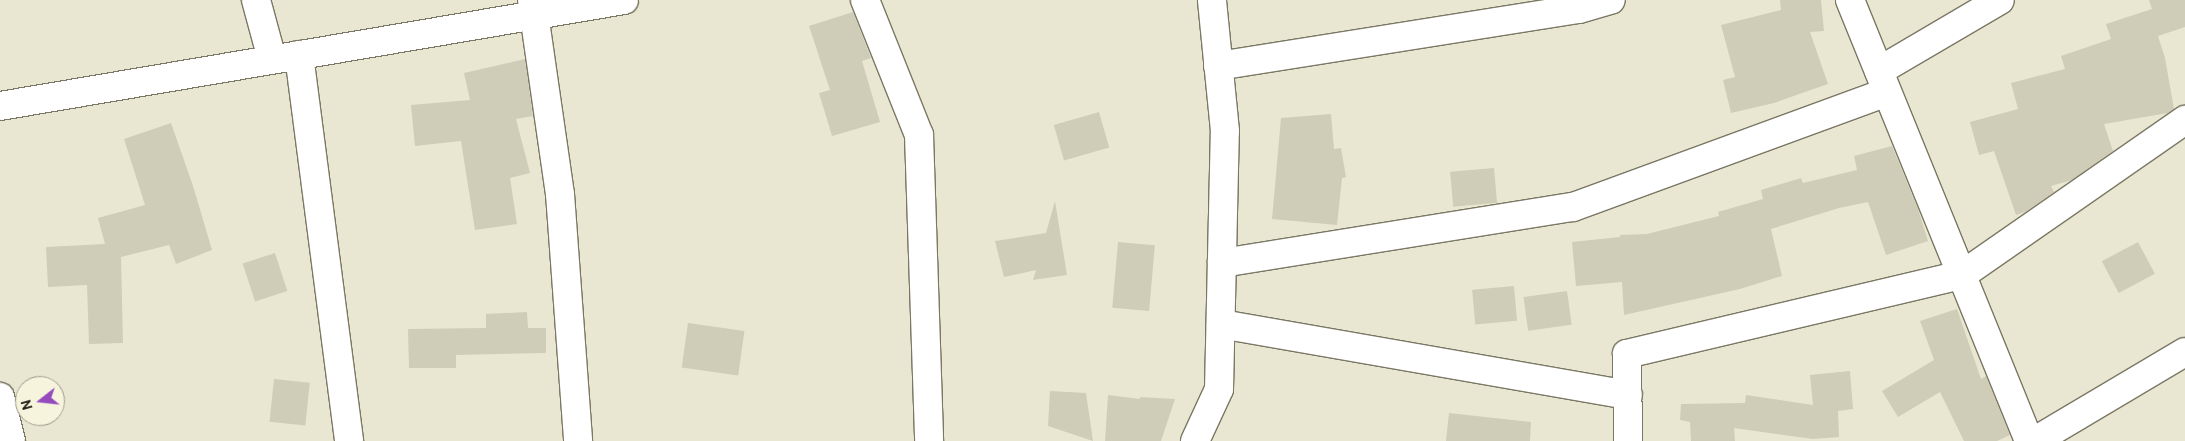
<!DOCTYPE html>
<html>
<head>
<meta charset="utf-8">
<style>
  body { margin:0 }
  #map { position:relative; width:2185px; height:441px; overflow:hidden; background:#e9e7d1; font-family:Cabin,sans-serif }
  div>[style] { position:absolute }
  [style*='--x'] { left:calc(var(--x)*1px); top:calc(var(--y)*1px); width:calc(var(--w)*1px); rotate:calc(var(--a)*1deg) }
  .building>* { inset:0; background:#cfcdb7; transform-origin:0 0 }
  .roads { filter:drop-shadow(1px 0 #7a7764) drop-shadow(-1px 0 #7a7764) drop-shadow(0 1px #7a7764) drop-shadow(0 -1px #7a7764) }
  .minor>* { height:28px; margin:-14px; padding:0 14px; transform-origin:14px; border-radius:14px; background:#fff }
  span { translate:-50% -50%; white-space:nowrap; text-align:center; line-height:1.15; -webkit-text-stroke:4px #f7f4de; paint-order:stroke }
  .north { position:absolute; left:15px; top:376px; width:50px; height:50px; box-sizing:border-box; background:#f7f4de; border:1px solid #9f9c8c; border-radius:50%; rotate:254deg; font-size:14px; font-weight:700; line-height:20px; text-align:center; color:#1a1911 }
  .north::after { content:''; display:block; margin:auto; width:18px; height:22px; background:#944bbe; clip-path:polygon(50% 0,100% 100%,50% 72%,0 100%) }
</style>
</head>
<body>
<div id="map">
  <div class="building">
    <i style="clip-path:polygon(1780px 0,1821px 0,1824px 31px,1810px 32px,1828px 84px,1774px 103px,1731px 113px,1723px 80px,1735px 77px,1721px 25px,1781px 10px)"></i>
    <i style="clip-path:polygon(2149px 0,2185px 0,2185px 27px,2158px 36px,2165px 58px,2174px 109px,2168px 113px,2104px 124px,2113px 151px,2072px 180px,2051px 186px,2054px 192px,2025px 212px,2016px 215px,1994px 151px,1979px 155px,1970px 122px,2018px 109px,2011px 83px,2065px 69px,2061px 56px,2111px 39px,2106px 24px,2152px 9px)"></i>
    <i style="clip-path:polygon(853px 12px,871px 58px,862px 61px,880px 122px,832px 136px,819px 93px,830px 90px,809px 26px)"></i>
    <i style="clip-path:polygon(525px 59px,533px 116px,516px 119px,530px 173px,510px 178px,517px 224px,475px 230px,461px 141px,415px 146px,411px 105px,470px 100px,464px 73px)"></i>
    <i style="left:1099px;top:112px;width:37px;height:47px;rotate:74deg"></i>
    <i style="clip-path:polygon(1331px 114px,1334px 149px,1341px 148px,1346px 177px,1342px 178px,1337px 225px,1272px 219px,1281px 118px)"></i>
    <i style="clip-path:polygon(171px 123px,193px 186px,212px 250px,176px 264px,169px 245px,121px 257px,123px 343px,89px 344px,87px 285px,48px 287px,46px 247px,105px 244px,98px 218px,145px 205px,124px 139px)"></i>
    <i style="clip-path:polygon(1892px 146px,1918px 209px,1928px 241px,1886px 255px,1868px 202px,1839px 208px,1771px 229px,1782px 276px,1740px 289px,1624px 315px,1622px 282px,1576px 286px,1572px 242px,1620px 237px,1620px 235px,1647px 234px,1719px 216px,1718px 212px,1763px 199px,1761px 190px,1801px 178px,1803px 183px,1857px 170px,1854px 156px)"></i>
    <i style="left:1494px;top:168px;width:35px;height:44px;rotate:85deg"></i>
    <i style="clip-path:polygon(1055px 201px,1067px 275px,1033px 280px,1036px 270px,1004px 277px,995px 241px,1046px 233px)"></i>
    <i style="left:1118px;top:242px;width:37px;height:66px;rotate:5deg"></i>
    <i style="left:2138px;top:242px;width:36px;height:41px;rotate:62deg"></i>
    <i style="left:275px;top:253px;width:40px;height:34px;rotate:72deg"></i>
    <i style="left:1514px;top:286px;width:35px;height:42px;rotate:85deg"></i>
    <i style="left:1567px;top:291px;width:34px;height:44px;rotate:82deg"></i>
    <i style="clip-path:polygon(1957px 309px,1981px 379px,1986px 376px,2010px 435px,1997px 441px,1964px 441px,1940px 392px,1898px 417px,1882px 391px,1934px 360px,1920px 321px)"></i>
    <i style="clip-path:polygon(527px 312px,528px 328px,546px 328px,546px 353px,456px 355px,456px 368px,409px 368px,408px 329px,486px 328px,486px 314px)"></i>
    <i style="left:688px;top:323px;width:57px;height:45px;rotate:8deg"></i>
    <i style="clip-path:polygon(1850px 371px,1853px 409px,1838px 411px,1839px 437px,1813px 439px,1734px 428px,1735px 441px,1691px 441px,1690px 422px,1680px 420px,1681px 404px,1745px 403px,1746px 395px,1813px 405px,1810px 375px)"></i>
    <i style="left:274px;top:379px;width:36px;height:43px;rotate:6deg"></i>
    <i style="clip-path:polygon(1050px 391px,1086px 393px,1093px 441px,1048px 426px)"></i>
    <i style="clip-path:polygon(1108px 395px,1140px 399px,1140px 397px,1175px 399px,1161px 441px,1105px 441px)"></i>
    <i style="clip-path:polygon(1449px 413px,1531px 422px,1530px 441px,1446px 441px)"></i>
  </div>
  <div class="roads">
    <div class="minor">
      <i style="--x:256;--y:0;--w:61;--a:74.8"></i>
      <i style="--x:532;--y:0;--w:196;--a:81.8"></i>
      <i style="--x:560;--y:194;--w:248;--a:85.8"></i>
      <i style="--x:865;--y:0;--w:145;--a:68.2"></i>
      <i style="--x:919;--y:135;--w:306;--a:88.1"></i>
      <i style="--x:1850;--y:0;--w:476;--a:67.9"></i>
      <i style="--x:299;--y:55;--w:389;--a:82.6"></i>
      <i style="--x:1218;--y:66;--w:365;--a:-9"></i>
      <i style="--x:1579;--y:9;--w:33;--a:-16"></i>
      <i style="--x:1879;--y:71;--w:140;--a:-30.4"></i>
      <i style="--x:0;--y:106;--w:633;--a:-9.64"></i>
      <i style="--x:1222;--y:263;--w:355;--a:-9.1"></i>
      <i style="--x:1573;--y:207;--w:334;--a:-20.1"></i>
      <i style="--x:1221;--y:324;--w:413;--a:9.9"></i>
      <i style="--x:0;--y:397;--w:45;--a:76"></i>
      <i style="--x:1195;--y:441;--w:57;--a:-65.2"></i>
      <i style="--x:1219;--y:389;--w:258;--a:-88.7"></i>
      <i style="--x:1225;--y:131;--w:132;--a:-95.7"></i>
      <i style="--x:1628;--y:441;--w:87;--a:-90.7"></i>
      <i style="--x:1627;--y:354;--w:344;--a:-13.3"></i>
      <i style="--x:1962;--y:275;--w:272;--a:-34.8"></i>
      <i style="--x:2035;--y:441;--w:174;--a:-30.7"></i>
    </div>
  </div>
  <div class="north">N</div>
</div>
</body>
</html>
